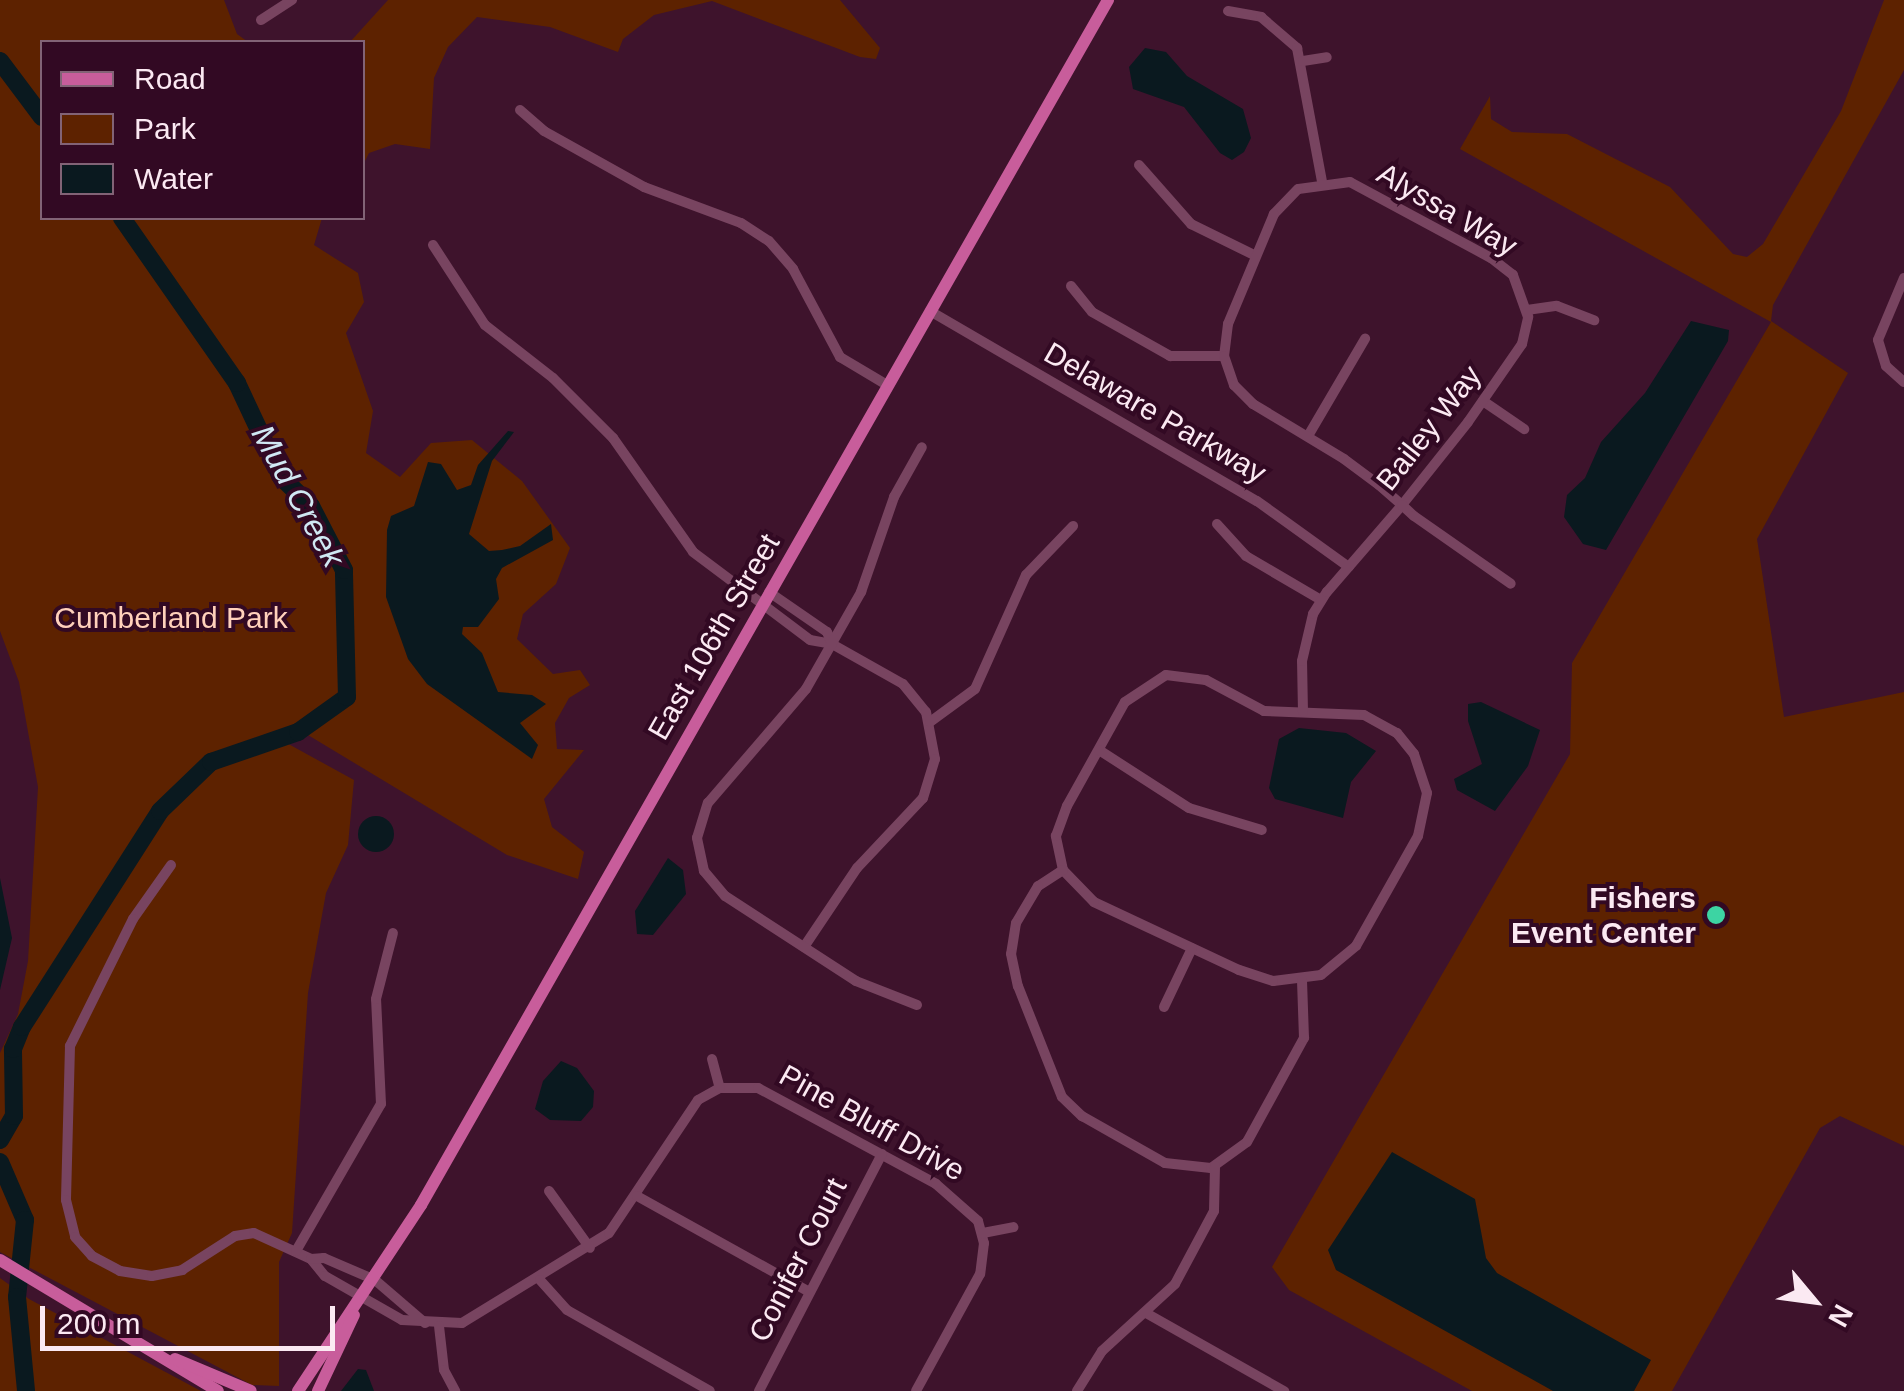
<!DOCTYPE html>
<html>
<head>
<meta charset="utf-8">
<style>
  body { margin:0 }
  #map { position:relative; width:1904px; height:1391px; overflow:hidden; background:#3e132c; font-family:Helvetica,sans-serif }
  div>[style] { position:absolute }
  [style*='--x'] { left:calc(var(--x)*1px); top:calc(var(--y)*1px); width:calc(var(--w)*1px); rotate:calc(var(--a)*1deg) }
  .green>* { inset:0; background:#5d2200 }
  .water>* { inset:0; background:#0a191f }
  .round { border-radius:50% }
  .river>* { height:18px; margin:-9px; padding:0 9px; transform-origin:9px; border-radius:9px; background:#0a191f }
  .minor>* { height:10px; margin:-5px; padding:0 5px; transform-origin:5px; border-radius:5px; background:#784460 }
  .major>* { height:12px; margin:-6px; padding:0 6px; transform-origin:6px; border-radius:6px; background:#c85d9b }
  .dots>* { width:28px; height:28px; translate:-50% -50%; box-sizing:border-box; border:5px solid #320923; border-radius:50% }
  span { translate:-50% -50%; white-space:nowrap; text-align:center; line-height:1.15; -webkit-text-stroke:8px #320923; paint-order:stroke }
  .street-label { font-size:30px; color:#fbe9f2 }
  .park-label { font-size:30px; color:#ffd1bb }
  .poi-label { font-size:30px; color:#fbe9f2; font-weight:700 }
  .right { translate:-100% -50%; text-align:right }
  .water-label { font-size:32px; color:#d0e8f3; font-style:italic }
  .legend { position:absolute; left:40px; top:40px; width:325px; height:180px; box-sizing:border-box; background:#320923; border:2px solid #826376; margin:0; padding:12px 18px; list-style:none; font-size:30px; color:#fbe9f2 }
  .legend li { display:flex; align-items:center; gap:20px; height:50px }
  .legend b { width:50px; border:2px solid #826376 }
  .north { position:absolute; left:1764px; top:1251px; width:100px; height:100px; -webkit-text-stroke:8px #320923; paint-order:stroke; rotate:119deg; font-size:28px; font-weight:700; line-height:40px; text-align:center; color:#fbe9f2 }
  .north::after { content:''; display:block; margin:auto; width:35px; height:45px; background:#fbe9f2; clip-path:polygon(50% 0,100% 100%,50% 72%,0 100%) }
  .scale { position:absolute; left:40px; top:1306px; width:295px; height:45px; box-sizing:border-box; border:5px solid #fbe9f2; border-top:0; padding-left:12px; font-size:30px; line-height:35px; white-space:nowrap; color:#fbe9f2; -webkit-text-stroke:8px #320923; paint-order:stroke }
</style>
</head>
<body>
<div id="map">
  <div class="green">
    <i style="clip-path:polygon(0 0,224px 0,237px 34px,248px 42px,42px 42px,42px 218px,322px 218px,314px 245px,358px 273px,364px 302px,346px 333px,373px 411px,366px 453px,400px 477px,431px 443px,472px 440px,522px 481px,570px 548px,556px 584px,523px 614px,517px 639px,553px 674px,580px 670px,590px 685px,569px 698px,555px 723px,557px 749px,584px 750px,544px 799px,552px 827px,584px 852px,578px 879px,507px 855px,298px 729px,283px 741px,354px 780px,348px 845px,326px 893px,308px 993px,292px 1233px,279px 1262px,279px 1386px,252px 1385px,0 1252px,0 1053px,18px 1014px,28px 961px,38px 787px,19px 682px,0 631px)"></i>
    <i style="clip-path:polygon(388px 0,840px 0,880px 48px,876px 59px,860px 57px,712px 1px,654px 15px,623px 39px,618px 52px,550px 27px,477px 17px,448px 47px,434px 78px,430px 149px,395px 144px,369px 153px,363px 165px,362px 42px,350px 42px)"></i>
    <i style="clip-path:polygon(1884px 0,1904px 0,1904px 70px,1773px 305px,1771px 321px,1848px 373px,1757px 539px,1784px 717px,1904px 692px,1904px 1146px,1840px 1116px,1820px 1128px,1672px 1391px,1472px 1391px,1289px 1290px,1272px 1267px,1570px 754px,1572px 663px,1771px 322px,1460px 149px,1490px 96px,1491px 119px,1512px 132px,1567px 134px,1670px 187px,1733px 254px,1747px 257px,1763px 244px,1841px 111px)"></i>
    <i style="clip-path:polygon(0 1278px,29px 1299px,201px 1391px,0 1391px)"></i>
  </div>
  <div class="water">
    <i style="clip-path:polygon(1145px 48px,1166px 52px,1187px 76px,1243px 109px,1251px 138px,1244px 152px,1232px 160px,1220px 153px,1184px 107px,1133px 89px,1129px 67px)"></i>
    <i style="clip-path:polygon(1691px 321px,1729px 330px,1728px 341px,1606px 550px,1583px 544px,1564px 517px,1567px 495px,1585px 478px,1601px 442px,1645px 393px)"></i>
    <i style="clip-path:polygon(508px 431px,514px 432px,492px 461px,469px 534px,489px 551px,502px 550px,520px 546px,551px 524px,553px 540px,502px 568px,496px 579px,499px 599px,478px 627px,463px 627px,462px 634px,482px 653px,498px 692px,532px 695px,546px 704px,520px 723px,538px 745px,532px 759px,427px 684px,408px 659px,386px 597px,387px 530px,391px 516px,414px 506px,428px 462px,441px 464px,457px 490px,471px 485px,478px 465px)"></i>
    <i style="clip-path:polygon(1481px 702px,1540px 730px,1528px 766px,1495px 811px,1457px 790px,1454px 779px,1482px 764px,1468px 721px,1468px 704px)"></i>
    <i style="clip-path:polygon(1299px 728px,1346px 733px,1376px 751px,1351px 782px,1343px 818px,1275px 799px,1269px 788px,1279px 739px)"></i>
    <i class="round" style="left:358px;top:816px;width:36px;height:36px"></i>
    <i style="clip-path:polygon(668px 858px,683px 870px,686px 894px,653px 935px,637px 934px,635px 911px)"></i>
    <i style="clip-path:polygon(0 878px,12px 938px,0 990px)"></i>
    <i style="clip-path:polygon(561px 1061px,577px 1068px,594px 1091px,593px 1107px,581px 1121px,550px 1120px,535px 1109px,543px 1081px)"></i>
    <i style="clip-path:polygon(1392px 1152px,1475px 1199px,1486px 1258px,1497px 1273px,1651px 1360px,1634px 1391px,1553px 1391px,1336px 1270px,1328px 1250px)"></i>
    <i style="clip-path:polygon(358px 1369px,366px 1370px,374px 1391px,341px 1391px)"></i>
  </div>
  <div class="river">
    <i style="--x:0;--y:61;--w:70;--a:53.1"></i>
    <i style="--x:0;--y:1140;--w:28;--a:-60"></i>
    <i style="--x:14;--y:1116;--w:67;--a:-90.9"></i>
    <i style="--x:13;--y:1049;--w:24;--a:-68"></i>
    <i style="--x:22;--y:1027;--w:256;--a:-57.4"></i>
    <i style="--x:160;--y:811;--w:71;--a:-43.9"></i>
    <i style="--x:211;--y:762;--w:92;--a:-19"></i>
    <i style="--x:298;--y:732;--w:60;--a:-35.5"></i>
    <i style="--x:347;--y:697;--w:127;--a:-91.4"></i>
    <i style="--x:344;--y:570;--w:72;--a:-117.3"></i>
    <i style="--x:311;--y:506;--w:42;--a:-136"></i>
    <i style="--x:281;--y:477;--w:104;--a:-115.1"></i>
    <i style="--x:237;--y:383;--w:201;--a:-124.9"></i>
    <i style="--x:0;--y:1162;--w:63;--a:66.7"></i>
    <i style="--x:25;--y:1220;--w:77;--a:95.9"></i>
    <i style="--x:17;--y:1297;--w:94;--a:84.5"></i>
  </div>
  <div class="minor">
    <i style="--x:1228;--y:11;--w:34;--a:10"></i>
    <i style="--x:1261;--y:17;--w:48;--a:40.7"></i>
    <i style="--x:1297;--y:48;--w:135;--a:79.4"></i>
    <i style="--x:261;--y:20;--w:37;--a:-33"></i>
    <i style="--x:1303;--y:61;--w:24;--a:-9"></i>
    <i style="--x:520;--y:110;--w:32;--a:41"></i>
    <i style="--x:544;--y:131;--w:115;--a:29.2"></i>
    <i style="--x:644;--y:187;--w:103;--a:20.4"></i>
    <i style="--x:741;--y:223;--w:33;--a:33"></i>
    <i style="--x:769;--y:241;--w:37;--a:49"></i>
    <i style="--x:793;--y:269;--w:100;--a:61.9"></i>
    <i style="--x:840;--y:357;--w:55;--a:30.8"></i>
    <i style="--x:1139;--y:165;--w:79;--a:48.6"></i>
    <i style="--x:1191;--y:224;--w:72;--a:26.2"></i>
    <i style="--x:433;--y:245;--w:95;--a:57"></i>
    <i style="--x:485;--y:325;--w:86;--a:37.9"></i>
    <i style="--x:553;--y:378;--w:85;--a:45"></i>
    <i style="--x:613;--y:438;--w:139;--a:54.9"></i>
    <i style="--x:693;--y:552;--w:146;--a:36.9"></i>
    <i style="--x:810;--y:640;--w:22;--a:10"></i>
    <i style="--x:832;--y:644;--w:81;--a:29.4"></i>
    <i style="--x:903;--y:684;--w:36;--a:51"></i>
    <i style="--x:926;--y:712;--w:48;--a:79.2"></i>
    <i style="--x:935;--y:759;--w:41;--a:107.1"></i>
    <i style="--x:923;--y:798;--w:96;--a:133.3"></i>
    <i style="--x:857;--y:868;--w:95;--a:123.9"></i>
    <i style="--x:1904;--y:278;--w:67;--a:112.8"></i>
    <i style="--x:1878;--y:340;--w:27;--a:73"></i>
    <i style="--x:1886;--y:366;--w:24;--a:42"></i>
    <i style="--x:1071;--y:286;--w:33;--a:51"></i>
    <i style="--x:1092;--y:312;--w:90;--a:29.4"></i>
    <i style="--x:1170;--y:356;--w:54;--a:0"></i>
    <i style="--x:1527;--y:310;--w:30;--a:-8"></i>
    <i style="--x:1557;--y:306;--w:40;--a:21"></i>
    <i style="--x:930;--y:311;--w:378;--a:30.2"></i>
    <i style="--x:1257;--y:501;--w:113;--a:35.7"></i>
    <i style="--x:1483;--y:401;--w:50;--a:34.3"></i>
    <i style="--x:1308;--y:436;--w:113;--a:-59.6"></i>
    <i style="--x:1217;--y:524;--w:43;--a:47.8"></i>
    <i style="--x:1246;--y:556;--w:87;--a:30.4"></i>
    <i style="--x:769;--y:592;--w:70;--a:34.6"></i>
    <i style="--x:827;--y:632;--w:13;--a:67"></i>
    <i style="--x:1166;--y:675;--w:40;--a:7.1"></i>
    <i style="--x:1206;--y:680;--w:66;--a:28.1"></i>
    <i style="--x:1264;--y:711;--w:100;--a:2.3"></i>
    <i style="--x:1364;--y:715;--w:38;--a:29"></i>
    <i style="--x:1397;--y:733;--w:27;--a:51"></i>
    <i style="--x:1414;--y:754;--w:41;--a:71.6"></i>
    <i style="--x:1427;--y:793;--w:44;--a:101.8"></i>
    <i style="--x:1418;--y:836;--w:126;--a:119.4"></i>
    <i style="--x:1356;--y:946;--w:45;--a:140.4"></i>
    <i style="--x:1321;--y:975;--w:48;--a:172.9"></i>
    <i style="--x:1273;--y:981;--w:36;--a:-162"></i>
    <i style="--x:1239;--y:970;--w:160;--a:-154.9"></i>
    <i style="--x:1094;--y:902;--w:45;--a:-134.1"></i>
    <i style="--x:1063;--y:870;--w:35;--a:-102"></i>
    <i style="--x:1056;--y:836;--w:32;--a:-70"></i>
    <i style="--x:1067;--y:806;--w:119;--a:-60.9"></i>
    <i style="--x:1125;--y:702;--w:49;--a:-33.4"></i>
    <i style="--x:1303;--y:712;--w:51;--a:-91.1"></i>
    <i style="--x:1302;--y:661;--w:48;--a:-76.8"></i>
    <i style="--x:1313;--y:614;--w:26;--a:-58"></i>
    <i style="--x:1327;--y:592;--w:115;--a:-49.2"></i>
    <i style="--x:1402;--y:505;--w:106;--a:-51.5"></i>
    <i style="--x:1468;--y:422;--w:95;--a:-55.3"></i>
    <i style="--x:1522;--y:344;--w:28;--a:-77"></i>
    <i style="--x:1528;--y:317;--w:45;--a:-109.7"></i>
    <i style="--x:1513;--y:275;--w:28;--a:-142"></i>
    <i style="--x:1491;--y:258;--w:160;--a:-151.7"></i>
    <i style="--x:1350;--y:182;--w:52;--a:172.3"></i>
    <i style="--x:1298;--y:189;--w:35;--a:134"></i>
    <i style="--x:1274;--y:214;--w:119;--a:112.7"></i>
    <i style="--x:1228;--y:324;--w:32;--a:97"></i>
    <i style="--x:1224;--y:356;--w:31;--a:71"></i>
    <i style="--x:1234;--y:385;--w:27;--a:45"></i>
    <i style="--x:1253;--y:404;--w:106;--a:31.1"></i>
    <i style="--x:1344;--y:459;--w:44;--a:36.6"></i>
    <i style="--x:1379;--y:485;--w:30;--a:41"></i>
    <i style="--x:1402;--y:505;--w:16;--a:43"></i>
    <i style="--x:1414;--y:516;--w:118;--a:35"></i>
    <i style="--x:930;--y:722;--w:56;--a:-36.3"></i>
    <i style="--x:975;--y:689;--w:125;--a:-65.9"></i>
    <i style="--x:1026;--y:575;--w:68;--a:-46.2"></i>
    <i style="--x:1099;--y:750;--w:107;--a:32.8"></i>
    <i style="--x:1189;--y:808;--w:76;--a:16.8"></i>
    <i style="--x:171;--y:865;--w:66;--a:125.1"></i>
    <i style="--x:133;--y:919;--w:142;--a:116.4"></i>
    <i style="--x:70;--y:1046;--w:154;--a:91.5"></i>
    <i style="--x:66;--y:1200;--w:38;--a:76"></i>
    <i style="--x:75;--y:1237;--w:25;--a:48"></i>
    <i style="--x:92;--y:1256;--w:32;--a:28"></i>
    <i style="--x:120;--y:1271;--w:32;--a:9"></i>
    <i style="--x:152;--y:1276;--w:31;--a:-11"></i>
    <i style="--x:182;--y:1270;--w:63;--a:-32.7"></i>
    <i style="--x:235;--y:1236;--w:19;--a:-9"></i>
    <i style="--x:254;--y:1233;--w:63;--a:24.5"></i>
    <i style="--x:311;--y:1259;--w:22;--a:51"></i>
    <i style="--x:325;--y:1276;--w:89;--a:29.7"></i>
    <i style="--x:402;--y:1320;--w:60;--a:2.9"></i>
    <i style="--x:462;--y:1323;--w:172;--a:-31.5"></i>
    <i style="--x:609;--y:1233;--w:160;--a:-56.2"></i>
    <i style="--x:698;--y:1100;--w:25;--a:-29"></i>
    <i style="--x:720;--y:1088;--w:38;--a:0"></i>
    <i style="--x:758;--y:1088;--w:202;--a:28.3"></i>
    <i style="--x:936;--y:1184;--w:56;--a:41.4"></i>
    <i style="--x:978;--y:1221;--w:23;--a:75"></i>
    <i style="--x:984;--y:1243;--w:31;--a:97"></i>
    <i style="--x:980;--y:1274;--w:133;--a:118.7"></i>
    <i style="--x:1063;--y:870;--w:30;--a:147"></i>
    <i style="--x:1038;--y:886;--w:43;--a:120.7"></i>
    <i style="--x:1016;--y:923;--w:31;--a:99"></i>
    <i style="--x:1011;--y:954;--w:33;--a:78"></i>
    <i style="--x:1018;--y:986;--w:119;--a:68.4"></i>
    <i style="--x:1062;--y:1097;--w:28;--a:44"></i>
    <i style="--x:1082;--y:1116;--w:95;--a:29.5"></i>
    <i style="--x:1165;--y:1163;--w:46;--a:6.2"></i>
    <i style="--x:1211;--y:1168;--w:44;--a:-35.8"></i>
    <i style="--x:1247;--y:1142;--w:119;--a:-61.3"></i>
    <i style="--x:1304;--y:1038;--w:58;--a:-92"></i>
    <i style="--x:917;--y:1005;--w:66;--a:-158.5"></i>
    <i style="--x:856;--y:981;--w:156;--a:-147"></i>
    <i style="--x:725;--y:896;--w:33;--a:-130"></i>
    <i style="--x:704;--y:871;--w:34;--a:-102"></i>
    <i style="--x:697;--y:838;--w:37;--a:-73"></i>
    <i style="--x:708;--y:803;--w:150;--a:-49.3"></i>
    <i style="--x:806;--y:689;--w:112;--a:-60.4"></i>
    <i style="--x:861;--y:592;--w:101;--a:-70.8"></i>
    <i style="--x:894;--y:497;--w:57;--a:-60.8"></i>
    <i style="--x:1164;--y:1007;--w:65;--a:-64.6"></i>
    <i style="--x:712;--y:1059;--w:30;--a:75"></i>
    <i style="--x:549;--y:1191;--w:70;--a:54.3"></i>
    <i style="--x:637;--y:1196;--w:193;--a:29.1"></i>
    <i style="--x:983;--y:1233;--w:31;--a:-11"></i>
    <i style="--x:296;--y:1251;--w:170;--a:-60"></i>
    <i style="--x:381;--y:1104;--w:105;--a:-92.7"></i>
    <i style="--x:376;--y:999;--w:68;--a:-75.6"></i>
    <i style="--x:311;--y:1259;--w:13;--a:-4"></i>
    <i style="--x:324;--y:1258;--w:56;--a:23.3"></i>
    <i style="--x:375;--y:1280;--w:66;--a:40.7"></i>
    <i style="--x:540;--y:1280;--w:40;--a:48"></i>
    <i style="--x:567;--y:1310;--w:164;--a:29.5"></i>
    <i style="--x:1146;--y:1313;--w:159;--a:29.5"></i>
    <i style="--x:439;--y:1326;--w:44;--a:83.5"></i>
    <i style="--x:444;--y:1370;--w:24;--a:62"></i>
    <i style="--x:759;--y:1391;--w:267;--a:-62.6"></i>
    <i style="--x:1077;--y:1391;--w:47;--a:-58"></i>
    <i style="--x:1102;--y:1351;--w:99;--a:-42.5"></i>
    <i style="--x:1175;--y:1284;--w:83;--a:-61.9"></i>
    <i style="--x:1214;--y:1211;--w:45;--a:-88.7"></i>
  </div>
  <div class="major">
    <i style="--x:0;--y:1260;--w:254;--a:31"></i>
    <i style="--x:175;--y:1359;--w:82;--a:22.8"></i>
    <i style="--x:298;--y:1391;--w:223;--a:-56.5"></i>
    <i style="--x:421;--y:1205;--w:1387;--a:-60.31"></i>
    <i style="--x:318;--y:1391;--w:84;--a:-64.7"></i>
  </div>
  <div class="dots">
    <i style="left:1716px;top:915px;background:#3dd4a3"></i>
  </div>
  <div class="street-label">
    <span style="left:1447px;top:210px;rotate:30deg">Alyssa Way</span>
    <span style="left:1155px;top:413px;rotate:30deg">Delaware Parkway</span>
    <span style="left:1429px;top:428px;rotate:-52deg">Bailey Way</span>
    <span style="left:714px;top:637px;rotate:-60deg">East 106th Street</span>
    <span style="left:872px;top:1123px;rotate:29deg">Pine Bluff Drive</span>
    <span style="left:798px;top:1260px;rotate:-63deg">Conifer Court</span>
  </div>
  <div class="park-label">
    <span style="left:171px;top:618px">Cumberland Park</span>
  </div>
  <div class="poi-label">
    <span class="right" style="left:1696px;top:915px">Fishers<br>Event Center</span>
  </div>
  <div class="water-label">
    <span style="left:298px;top:496px;rotate:61deg">Mud Creek</span>
  </div>
  <ul class="legend">
  <li><b style="height:12px;background:#c85d9b"></b>Road</li>
  <li><b style="height:28px;background:#5d2200"></b>Park</li>
  <li><b style="height:28px;background:#0a191f"></b>Water</li>
  </ul>
  <div class="north">N</div>
  <div class="scale">200 m</div>
</div>
</body>
</html>
